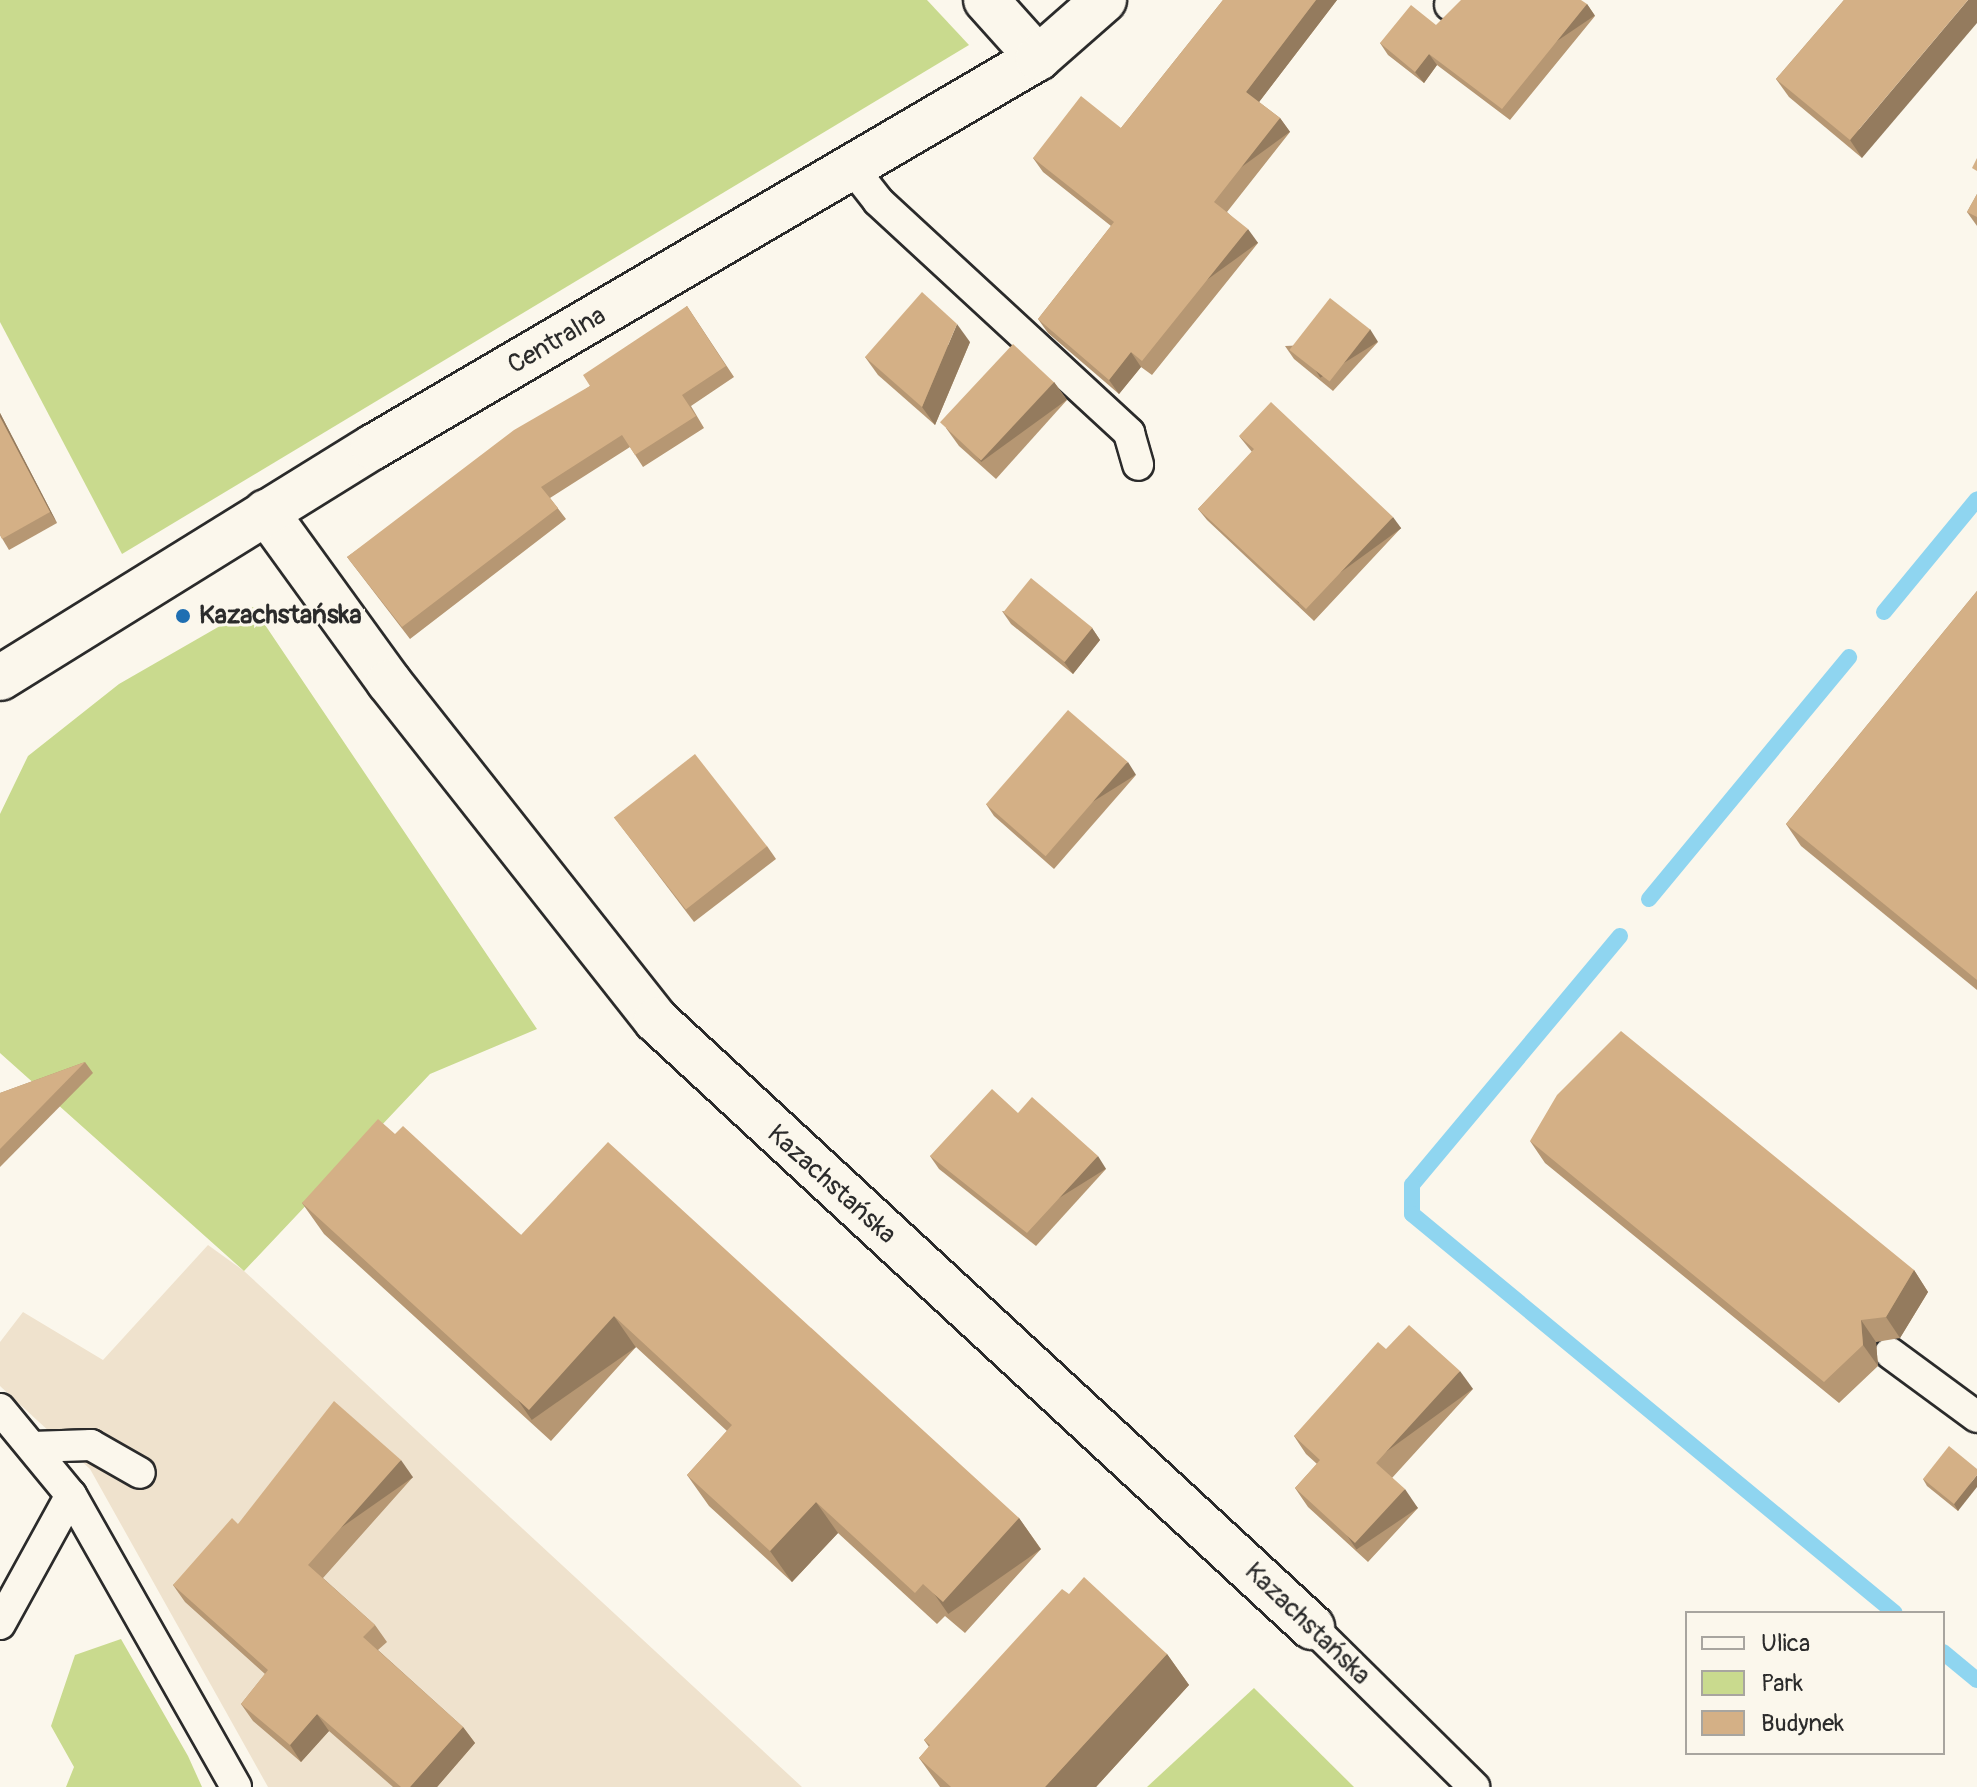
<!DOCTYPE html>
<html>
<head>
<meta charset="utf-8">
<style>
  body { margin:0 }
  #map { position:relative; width:1977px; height:1787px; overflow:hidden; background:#fbf7ec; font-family:Pangolin,sans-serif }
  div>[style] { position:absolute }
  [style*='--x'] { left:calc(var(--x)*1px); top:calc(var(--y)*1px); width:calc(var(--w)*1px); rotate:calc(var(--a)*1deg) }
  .built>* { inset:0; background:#efe2cd }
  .green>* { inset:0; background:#c9da8e }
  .stream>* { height:16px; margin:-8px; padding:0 8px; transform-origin:8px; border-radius:8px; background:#8fd5f0 }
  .roads { filter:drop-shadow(2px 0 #2b2b2b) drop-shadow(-2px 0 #2b2b2b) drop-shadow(0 2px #2b2b2b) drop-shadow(0 -2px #2b2b2b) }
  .lane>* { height:30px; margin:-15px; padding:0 15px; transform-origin:15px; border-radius:15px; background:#fbf7ec }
  .street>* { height:44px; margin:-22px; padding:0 22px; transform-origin:22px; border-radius:22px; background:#fbf7ec }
  .secondary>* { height:44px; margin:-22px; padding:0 22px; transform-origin:22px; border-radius:22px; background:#fbf7ec }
  .wall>* { inset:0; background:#b69773 }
  .shaded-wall>* { inset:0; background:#947b5e; transform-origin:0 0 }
  .building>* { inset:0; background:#d4b086; transform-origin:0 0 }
  .dots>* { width:22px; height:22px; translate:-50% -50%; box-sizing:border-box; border:4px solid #fbf7ec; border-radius:50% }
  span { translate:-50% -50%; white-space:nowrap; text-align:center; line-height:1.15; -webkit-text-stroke:6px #fbf7ec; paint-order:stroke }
  .street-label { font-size:26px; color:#2b2b2b }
  .poi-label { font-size:26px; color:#2b2b2b; font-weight:700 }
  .left { translate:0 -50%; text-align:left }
  .legend { position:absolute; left:1685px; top:1611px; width:260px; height:144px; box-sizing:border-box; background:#fbf7ec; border:2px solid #a8a59f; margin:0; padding:10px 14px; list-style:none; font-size:24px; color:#2b2b2b }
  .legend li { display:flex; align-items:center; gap:16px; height:40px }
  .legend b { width:40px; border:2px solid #a8a59f }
</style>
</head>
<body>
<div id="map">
  <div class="built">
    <i style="clip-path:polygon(208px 1245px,244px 1271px,802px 1787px,268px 1787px,90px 1469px,0 1386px,0 1342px,23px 1312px,103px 1360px)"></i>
  </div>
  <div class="green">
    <i style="clip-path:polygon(0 0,927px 0,969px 45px,122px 554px,0 322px)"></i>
    <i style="clip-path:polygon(253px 607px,537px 1029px,430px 1074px,244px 1271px,0 1053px,0 814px,28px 756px,119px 684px)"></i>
    <i style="clip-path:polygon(121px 1639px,188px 1756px,202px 1787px,66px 1787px,74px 1767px,51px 1726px,75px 1655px)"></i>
    <i style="clip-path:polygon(1254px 1688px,1354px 1787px,1147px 1787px)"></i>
  </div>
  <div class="stream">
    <i style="--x:1884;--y:612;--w:146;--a:-50.5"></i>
    <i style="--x:1649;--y:899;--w:314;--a:-50.4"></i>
    <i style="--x:1620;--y:936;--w:324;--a:129.9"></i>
    <i style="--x:1412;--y:1185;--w:29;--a:90"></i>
    <i style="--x:1412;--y:1214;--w:626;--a:39.56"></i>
    <i style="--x:1943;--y:1652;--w:44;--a:39.5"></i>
  </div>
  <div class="roads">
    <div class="lane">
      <i style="--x:1450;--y:5;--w:6;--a:-51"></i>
      <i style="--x:854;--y:170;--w:39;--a:52"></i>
      <i style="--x:878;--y:201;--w:342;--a:42.7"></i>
      <i style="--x:1129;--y:433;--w:33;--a:74"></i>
      <i style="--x:1890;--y:1353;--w:108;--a:36.3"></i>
      <i style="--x:0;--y:1409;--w:112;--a:50.5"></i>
      <i style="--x:71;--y:1495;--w:335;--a:60.5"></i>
      <i style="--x:32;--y:1447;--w:59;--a:-1.9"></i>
      <i style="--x:91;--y:1445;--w:56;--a:29.7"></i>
      <i style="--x:0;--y:1624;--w:147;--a:-61.2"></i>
      <i style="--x:1312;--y:1627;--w:228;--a:44.6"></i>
    </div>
    <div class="street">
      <i style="--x:986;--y:0;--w:78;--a:48.1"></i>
      <i style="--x:266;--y:512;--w:210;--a:54.1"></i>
      <i style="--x:389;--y:682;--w:431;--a:51.7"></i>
      <i style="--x:656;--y:1020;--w:894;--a:42.78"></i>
    </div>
    <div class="secondary">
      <i style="--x:0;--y:678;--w:439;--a:-31.8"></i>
      <i style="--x:373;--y:447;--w:770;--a:-30.33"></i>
      <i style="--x:1038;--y:58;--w:88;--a:-41.3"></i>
    </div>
  </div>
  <div class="wall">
    <i style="clip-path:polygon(1223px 0,1337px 0,1259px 102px,1280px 118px,1290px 132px,1227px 212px,1258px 243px,1152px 375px,1141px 367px,1119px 394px,1048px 333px,1038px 319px,1111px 226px,1043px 172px,1033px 158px,1121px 128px)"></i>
    <i style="clip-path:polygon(1844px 0,1862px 158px,1789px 97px,1776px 79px)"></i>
    <i style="clip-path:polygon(1587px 4px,1595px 16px,1510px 120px,1437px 65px,1424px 83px,1388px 55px,1380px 43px,1436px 25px)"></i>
    <i style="clip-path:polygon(1977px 194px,1977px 226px,1967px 212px)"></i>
    <i style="clip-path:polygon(687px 306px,734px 377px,691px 406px,704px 428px,643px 467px,630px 447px,550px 498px,566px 519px,410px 639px,347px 557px,590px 386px)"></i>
    <i style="clip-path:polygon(970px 342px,935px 425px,878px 375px,865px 357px)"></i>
    <i style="clip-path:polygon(1378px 342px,1333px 391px,1294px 359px,1285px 346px)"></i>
    <i style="clip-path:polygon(1054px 382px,1067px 400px,996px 479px,959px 446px,946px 428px)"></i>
    <i style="clip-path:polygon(0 413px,57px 523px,9px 550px,0 535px)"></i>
    <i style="clip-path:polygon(1239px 436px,1401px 528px,1314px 621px,1207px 520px,1198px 509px,1252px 452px)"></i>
    <i style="clip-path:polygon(1977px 591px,1977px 990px,1801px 846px,1786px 824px)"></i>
    <i style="clip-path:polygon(1002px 611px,1092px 628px,1100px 640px,1073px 674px,1011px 624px)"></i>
    <i style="clip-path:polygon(1136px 775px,1054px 869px,994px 816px,986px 804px)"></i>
    <i style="clip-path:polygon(614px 817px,767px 846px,776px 859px,694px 922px)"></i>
    <i style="clip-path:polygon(85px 1062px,93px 1073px,0 1167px,0 1093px)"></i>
    <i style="clip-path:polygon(1018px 1113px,1106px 1169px,1036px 1246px,939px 1169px,930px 1156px)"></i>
    <i style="clip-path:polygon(395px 1134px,521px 1235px,1019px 1518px,1041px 1549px,965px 1633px,945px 1616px,937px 1624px,838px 1533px,792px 1582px,709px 1506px,687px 1475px,727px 1431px,636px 1347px,551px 1441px,324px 1234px,302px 1203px)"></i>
    <i style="clip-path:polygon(1530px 1141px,1914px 1270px,1928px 1292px,1900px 1338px,1876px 1342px,1878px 1366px,1839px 1403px,1545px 1163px)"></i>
    <i style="clip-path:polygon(1386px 1349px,1473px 1389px,1392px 1478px,1418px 1508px,1368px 1562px,1308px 1507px,1295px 1488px,1317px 1464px,1306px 1454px,1294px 1436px)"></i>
    <i style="clip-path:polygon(1977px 1469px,1958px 1511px,1927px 1486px,1923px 1479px)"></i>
    <i style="clip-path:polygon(413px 1477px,323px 1578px,375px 1625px,387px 1642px,378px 1650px,463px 1727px,475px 1743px,437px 1787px,393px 1787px,329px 1731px,301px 1762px,253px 1721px,241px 1704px,265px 1674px,185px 1602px,173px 1585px,238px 1524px)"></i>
    <i style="clip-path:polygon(1069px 1594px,1167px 1654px,1189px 1685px,1096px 1787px,940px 1787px,919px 1758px,929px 1747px,924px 1740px)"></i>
  </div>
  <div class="shaded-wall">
    <i style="clip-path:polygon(1316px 0,1337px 0,1256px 106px,1246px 92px)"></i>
    <i style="clip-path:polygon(1968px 0,1977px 0,1977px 23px,1862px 158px,1850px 140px)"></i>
    <i style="left:1587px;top:4px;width:14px;height:135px;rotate:56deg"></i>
    <i style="clip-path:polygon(1429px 54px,1437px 65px,1424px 83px,1415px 72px)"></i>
    <i style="left:1280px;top:118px;width:17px;height:107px;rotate:54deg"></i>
    <i style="left:1248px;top:229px;width:17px;height:169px;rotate:54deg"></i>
    <i style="clip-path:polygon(957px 324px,970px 342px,935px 425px,922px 407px)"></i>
    <i style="left:1370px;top:329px;width:15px;height:68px;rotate:58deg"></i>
    <i style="clip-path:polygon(1131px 352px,1141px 367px,1119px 394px,1109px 380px)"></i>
    <i style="left:1054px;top:382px;width:22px;height:106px;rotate:54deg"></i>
    <i style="clip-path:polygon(0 413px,57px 523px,50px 512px,0 417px)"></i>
    <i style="left:1393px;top:517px;width:14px;height:127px;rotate:54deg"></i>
    <i style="clip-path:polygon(1092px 628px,1100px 640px,1073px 674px,1064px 662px)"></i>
    <i style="left:1128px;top:762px;width:15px;height:125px;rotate:58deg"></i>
    <i style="left:1098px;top:1156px;width:15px;height:105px;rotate:58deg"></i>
    <i style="clip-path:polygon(1914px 1270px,1928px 1292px,1900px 1338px,1886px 1317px)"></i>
    <i style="left:614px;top:1316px;width:38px;height:127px;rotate:55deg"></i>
    <i style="clip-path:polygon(1861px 1320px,1876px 1342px,1878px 1366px,1863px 1345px)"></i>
    <i style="left:1460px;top:1371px;width:22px;height:125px;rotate:54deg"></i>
    <i style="left:401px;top:1460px;width:21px;height:140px;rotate:55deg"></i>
    <i style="clip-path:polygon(1977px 1475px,1977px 1487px,1958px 1511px,1954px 1504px)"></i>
    <i style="left:1405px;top:1489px;width:23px;height:74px;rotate:56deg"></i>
    <i style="clip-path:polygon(816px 1502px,838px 1533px,792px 1582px,770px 1551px)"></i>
    <i style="left:1019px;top:1518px;width:38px;height:113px;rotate:55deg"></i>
    <i style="clip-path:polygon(1167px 1654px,1189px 1685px,1096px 1787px,1045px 1787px)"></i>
    <i style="clip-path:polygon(317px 1714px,329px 1731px,301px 1762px,290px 1745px)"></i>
    <i style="clip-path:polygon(463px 1727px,475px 1743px,437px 1787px,410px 1787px)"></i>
  </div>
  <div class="building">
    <i style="clip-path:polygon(1223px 0,1316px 0,1246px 92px,1280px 118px,1214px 202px,1248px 229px,1142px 361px,1131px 352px,1109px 380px,1038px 319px,1114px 222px,1033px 158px,1081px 96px,1121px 128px)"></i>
    <i style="clip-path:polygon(1461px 0,1581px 0,1587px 4px,1502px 109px,1429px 54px,1415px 72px,1380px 43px,1411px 5px,1436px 25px)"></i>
    <i style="clip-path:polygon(1844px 0,1968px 0,1850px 140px,1776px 79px)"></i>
    <i style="clip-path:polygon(1977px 158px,1977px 171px,1972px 168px)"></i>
    <i style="clip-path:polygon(1977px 194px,1977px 217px,1967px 212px)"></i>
    <i style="clip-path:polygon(922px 292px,957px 324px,922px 407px,865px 357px)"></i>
    <i style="left:1330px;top:298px;width:51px;height:66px;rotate:38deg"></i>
    <i style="clip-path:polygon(687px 306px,726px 366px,682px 395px,696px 416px,635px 455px,622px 435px,541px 487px,558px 508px,402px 627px,347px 557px,514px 430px,590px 386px,583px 375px)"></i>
    <i style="left:1013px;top:344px;width:56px;height:107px;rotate:43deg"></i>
    <i style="clip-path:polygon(1271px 402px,1393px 517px,1306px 609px,1198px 509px,1254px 449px,1239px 436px)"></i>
    <i style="clip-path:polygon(0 417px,50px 512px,2px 539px,0 535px)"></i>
    <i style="left:1031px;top:578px;width:79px;height:44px;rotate:39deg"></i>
    <i style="clip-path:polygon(1977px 591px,1977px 980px,1786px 824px)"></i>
    <i style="left:1068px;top:710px;width:79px;height:125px;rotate:41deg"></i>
    <i style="left:695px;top:754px;width:117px;height:103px;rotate:52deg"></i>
    <i style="clip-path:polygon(1621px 1031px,1914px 1270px,1886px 1317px,1861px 1320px,1863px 1345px,1824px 1382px,1530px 1141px,1557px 1095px)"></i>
    <i style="clip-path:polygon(85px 1062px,0 1149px,0 1093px)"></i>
    <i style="clip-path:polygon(992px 1089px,1018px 1113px,1032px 1097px,1098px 1156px,1027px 1233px,930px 1156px)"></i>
    <i style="clip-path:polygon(378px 1119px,395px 1134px,403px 1126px,521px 1235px,608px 1142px,1019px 1518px,943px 1602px,923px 1584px,915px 1593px,816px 1502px,770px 1551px,687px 1475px,732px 1425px,614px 1316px,529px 1410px,302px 1203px)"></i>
    <i style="clip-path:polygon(1409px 1325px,1460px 1371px,1376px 1463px,1405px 1489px,1355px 1543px,1295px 1488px,1320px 1460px,1294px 1436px,1378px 1342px,1386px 1349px)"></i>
    <i style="clip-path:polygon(334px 1401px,401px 1460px,308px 1565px,375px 1625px,363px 1637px,463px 1727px,410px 1787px,401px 1787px,317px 1714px,290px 1745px,241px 1704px,268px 1670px,173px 1585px,232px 1518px,238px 1524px)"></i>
    <i style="clip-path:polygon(1949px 1446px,1977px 1469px,1977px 1475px,1954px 1504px,1923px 1479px)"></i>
    <i style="clip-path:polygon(1084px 1577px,1167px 1654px,1045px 1787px,951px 1787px,919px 1758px,930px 1745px,924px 1740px,1062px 1589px,1069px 1594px)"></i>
  </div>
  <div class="dots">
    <i style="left:183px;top:616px;background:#1f6fb2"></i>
  </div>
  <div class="street-label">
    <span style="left:557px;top:341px;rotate:-30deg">Centralna</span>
    <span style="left:831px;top:1185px;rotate:42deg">Kazachstańska</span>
    <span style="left:1307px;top:1624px;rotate:44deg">Kazachstańska</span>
  </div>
  <div class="poi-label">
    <span class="left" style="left:199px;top:616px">Kazachstańska</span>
  </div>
  <ul class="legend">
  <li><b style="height:10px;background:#fbf7ec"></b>Ulica</li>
  <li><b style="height:22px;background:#c9da8e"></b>Park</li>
  <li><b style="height:22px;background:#d4b086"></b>Budynek</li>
  </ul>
</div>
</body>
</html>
